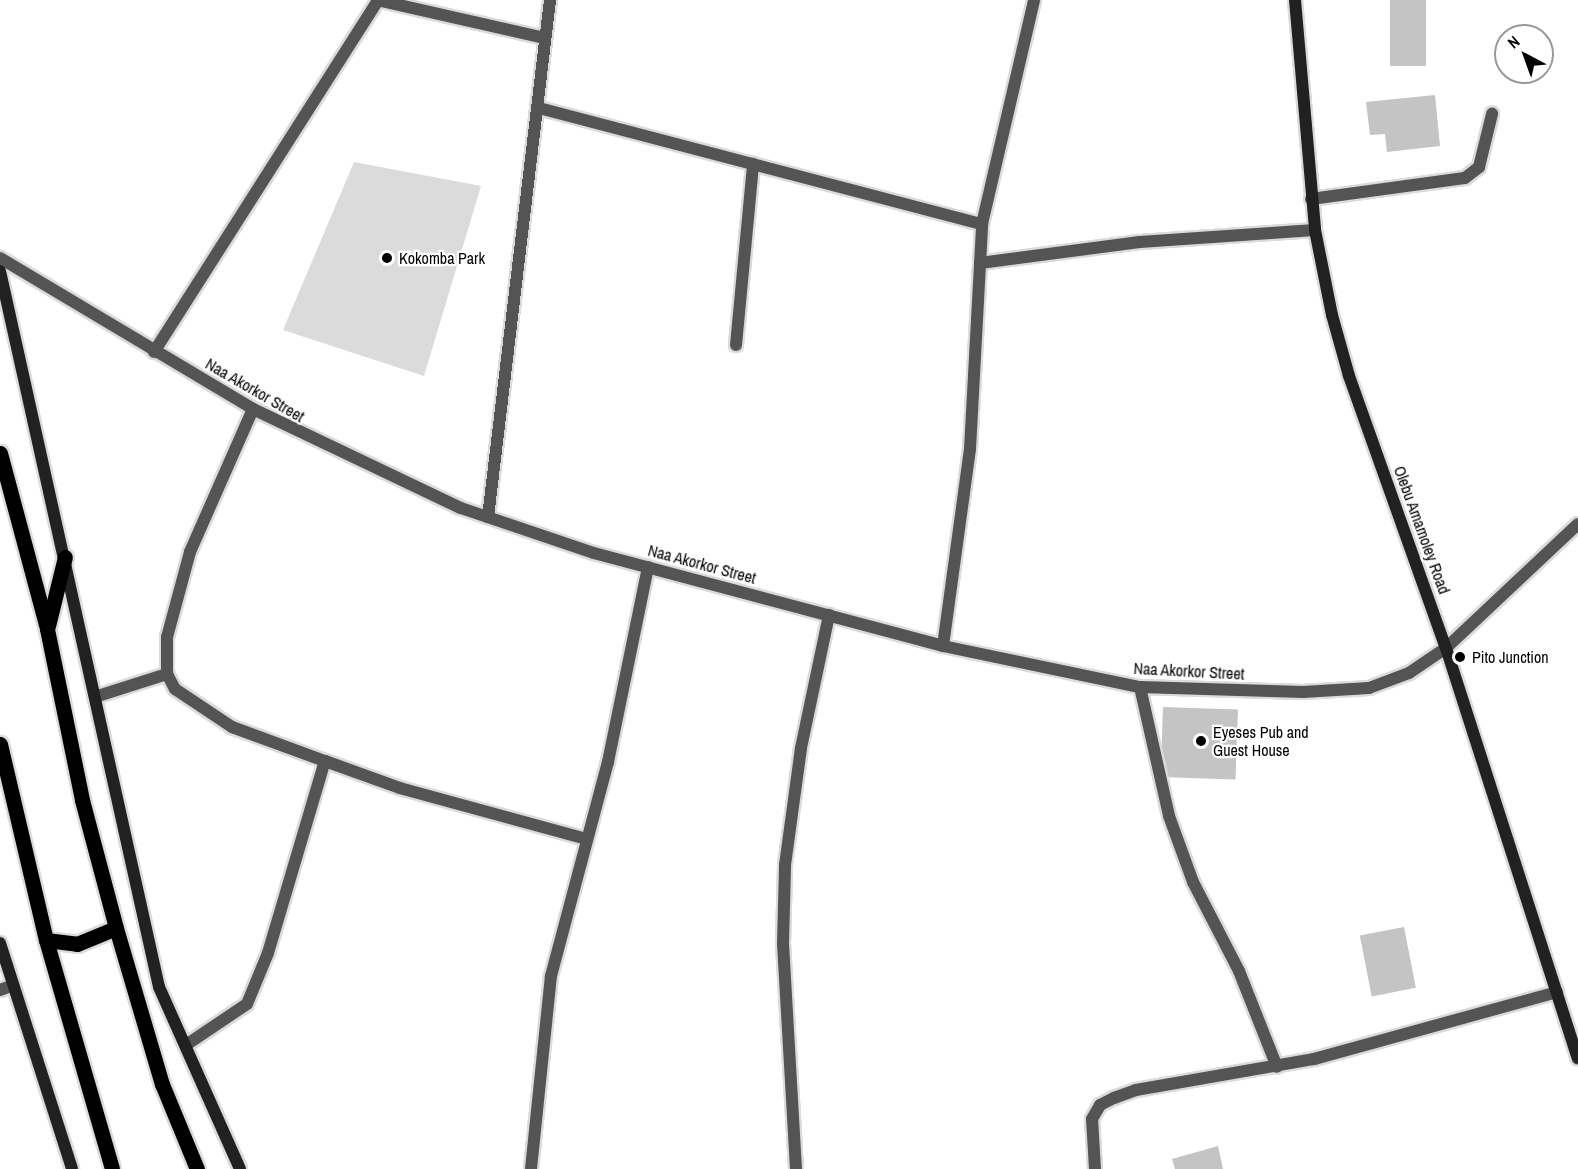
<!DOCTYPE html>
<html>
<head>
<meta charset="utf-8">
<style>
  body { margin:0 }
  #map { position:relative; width:1578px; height:1169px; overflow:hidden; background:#fff; font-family:"Archivo Narrow",sans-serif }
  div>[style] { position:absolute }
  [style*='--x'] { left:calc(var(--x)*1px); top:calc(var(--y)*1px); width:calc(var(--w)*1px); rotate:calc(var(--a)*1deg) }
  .green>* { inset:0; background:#dbdbdb }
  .building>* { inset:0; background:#c4c4c4; transform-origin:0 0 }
  .roads { filter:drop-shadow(2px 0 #dbdbdb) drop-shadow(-2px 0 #dbdbdb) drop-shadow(0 2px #dbdbdb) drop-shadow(0 -2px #dbdbdb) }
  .lane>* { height:12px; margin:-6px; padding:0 6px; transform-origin:6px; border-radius:6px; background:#545454 }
  .street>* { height:12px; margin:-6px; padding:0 6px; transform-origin:6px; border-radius:6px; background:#545454 }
  .secondary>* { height:12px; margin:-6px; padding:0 6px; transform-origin:6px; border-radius:6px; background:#212121 }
  .primary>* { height:15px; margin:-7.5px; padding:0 7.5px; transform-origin:7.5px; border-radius:7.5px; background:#000 }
  .dots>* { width:16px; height:16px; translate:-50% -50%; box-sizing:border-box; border:3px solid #fff; border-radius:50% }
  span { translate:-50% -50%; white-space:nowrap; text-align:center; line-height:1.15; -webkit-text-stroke:4.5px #fff; paint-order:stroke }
  .poi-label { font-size:16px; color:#000 }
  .left { translate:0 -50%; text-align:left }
  .street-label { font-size:16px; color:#000 }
  .north { position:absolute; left:1494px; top:24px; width:60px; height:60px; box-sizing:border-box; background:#fff; border:2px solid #999; border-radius:50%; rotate:319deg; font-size:16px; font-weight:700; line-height:24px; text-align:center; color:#000 }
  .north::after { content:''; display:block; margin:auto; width:21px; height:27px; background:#000; clip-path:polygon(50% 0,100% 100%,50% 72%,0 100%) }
</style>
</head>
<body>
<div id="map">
  <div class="green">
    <i style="clip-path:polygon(354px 162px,481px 186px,424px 376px,283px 330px)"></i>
  </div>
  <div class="building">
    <i style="left:1390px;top:0;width:36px;height:66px"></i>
    <i style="clip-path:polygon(1435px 95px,1440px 146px,1387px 152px,1385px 134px,1370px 135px,1366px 102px)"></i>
    <i style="left:1163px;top:707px;width:75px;height:70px;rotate:2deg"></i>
    <i style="left:1404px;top:927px;width:62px;height:45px;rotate:79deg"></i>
    <i style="clip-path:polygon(1218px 1146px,1223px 1169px,1175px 1169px,1172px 1159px)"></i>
  </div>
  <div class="roads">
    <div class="lane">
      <i style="--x:1311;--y:199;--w:155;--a:-7.8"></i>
      <i style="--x:1465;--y:178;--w:18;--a:-38"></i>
      <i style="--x:1479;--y:167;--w:55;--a:-76.2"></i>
      <i style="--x:736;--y:345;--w:182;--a:-84.6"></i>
    </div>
    <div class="street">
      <i style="--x:377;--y:0;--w:171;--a:12.8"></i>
      <i style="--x:539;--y:108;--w:458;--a:14.7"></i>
      <i style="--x:0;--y:258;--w:295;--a:30.8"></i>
      <i style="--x:253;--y:409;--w:230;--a:25.5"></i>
      <i style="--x:461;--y:508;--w:140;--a:18.7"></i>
      <i style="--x:594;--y:553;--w:361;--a:14.9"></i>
      <i style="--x:943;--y:646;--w:201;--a:11.8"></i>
      <i style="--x:1140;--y:687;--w:163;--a:1.8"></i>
      <i style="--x:1303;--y:692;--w:66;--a:-3.5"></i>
      <i style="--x:1369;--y:688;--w:43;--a:-20.6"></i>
      <i style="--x:1409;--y:673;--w:45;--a:-34"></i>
      <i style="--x:1446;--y:648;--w:181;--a:-43.2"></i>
      <i style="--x:980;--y:263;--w:161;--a:-7.5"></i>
      <i style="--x:1140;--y:242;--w:175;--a:-3.9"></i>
      <i style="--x:154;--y:352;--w:416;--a:-57.5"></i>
      <i style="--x:253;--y:409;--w:156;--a:113.8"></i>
      <i style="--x:190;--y:552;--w:88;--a:105.1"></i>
      <i style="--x:167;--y:637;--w:37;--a:90"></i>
      <i style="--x:167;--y:674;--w:17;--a:62"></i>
      <i style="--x:175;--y:689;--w:69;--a:33.7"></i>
      <i style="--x:232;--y:727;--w:99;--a:20.1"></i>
      <i style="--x:325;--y:761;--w:80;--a:19.8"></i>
      <i style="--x:400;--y:788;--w:193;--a:15.3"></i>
      <i style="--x:488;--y:517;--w:521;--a:-83.16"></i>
      <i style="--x:943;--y:646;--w:199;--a:-82.2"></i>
      <i style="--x:970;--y:449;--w:225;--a:-86.9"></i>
      <i style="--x:982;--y:224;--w:230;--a:-76.9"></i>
      <i style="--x:1140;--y:687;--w:132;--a:77.3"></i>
      <i style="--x:1169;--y:816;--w:70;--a:70"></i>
      <i style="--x:1193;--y:882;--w:100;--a:62.7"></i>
      <i style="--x:1239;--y:971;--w:103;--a:68.4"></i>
      <i style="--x:95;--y:697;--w:76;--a:-17.7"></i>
      <i style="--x:0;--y:990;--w:12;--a:-20"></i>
      <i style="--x:186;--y:1045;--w:73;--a:-33.9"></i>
      <i style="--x:247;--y:1004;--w:55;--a:-67.6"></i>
      <i style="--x:268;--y:953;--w:200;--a:-73.5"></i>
      <i style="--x:531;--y:1169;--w:194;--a:-84.1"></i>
      <i style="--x:551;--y:976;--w:221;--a:-75.1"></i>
      <i style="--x:608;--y:762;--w:199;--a:-78.4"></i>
      <i style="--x:796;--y:1169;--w:225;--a:-93.3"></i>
      <i style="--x:783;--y:944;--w:79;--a:-88.5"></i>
      <i style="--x:785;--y:865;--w:118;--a:-82.2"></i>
      <i style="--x:801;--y:748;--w:136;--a:-78.1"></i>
      <i style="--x:1095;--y:1169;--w:50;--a:-93.4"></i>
      <i style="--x:1092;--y:1119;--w:16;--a:-60"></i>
      <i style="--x:1100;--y:1105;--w:16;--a:-27"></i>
      <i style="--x:1114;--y:1098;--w:23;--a:-20"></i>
      <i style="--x:1136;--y:1090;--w:181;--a:-9.9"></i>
      <i style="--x:1314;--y:1059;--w:252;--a:-15.4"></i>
    </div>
    <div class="secondary">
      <i style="--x:1295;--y:0;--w:231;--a:85"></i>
      <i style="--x:1315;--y:230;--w:87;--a:78.7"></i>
      <i style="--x:1332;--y:315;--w:63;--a:74.4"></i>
      <i style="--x:1349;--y:376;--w:289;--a:70.4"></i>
      <i style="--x:1446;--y:648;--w:431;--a:72.2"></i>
      <i style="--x:0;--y:271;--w:733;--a:77.48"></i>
      <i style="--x:159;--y:987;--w:199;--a:66"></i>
      <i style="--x:0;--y:943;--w:237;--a:72.3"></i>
    </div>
    <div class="primary">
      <i style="--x:0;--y:453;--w:182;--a:75"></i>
      <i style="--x:47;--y:629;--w:175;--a:78.4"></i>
      <i style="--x:82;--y:800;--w:132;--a:75.1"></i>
      <i style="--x:116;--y:928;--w:163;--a:73.6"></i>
      <i style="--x:162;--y:1084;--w:92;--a:67.6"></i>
      <i style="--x:48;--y:626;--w:71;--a:-76.2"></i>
      <i style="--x:0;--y:744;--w:201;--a:76.8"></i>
      <i style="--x:46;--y:940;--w:238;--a:73.9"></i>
      <i style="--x:46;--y:940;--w:31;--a:7"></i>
      <i style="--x:77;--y:944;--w:42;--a:-22.3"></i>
    </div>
  </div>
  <div class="dots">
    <i style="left:387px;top:258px;background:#000"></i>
    <i style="left:1460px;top:657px;background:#000"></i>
    <i style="left:1201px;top:741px;background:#000"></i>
  </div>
  <div class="poi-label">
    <span class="left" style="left:399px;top:258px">Kokomba Park</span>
    <span class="left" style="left:1472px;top:657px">Pito Junction</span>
    <span class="left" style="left:1213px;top:741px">Eyeses Pub and<br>Guest House</span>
  </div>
  <div class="street-label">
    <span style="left:255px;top:390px;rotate:30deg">Naa Akorkor Street</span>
    <span style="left:1422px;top:530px;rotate:70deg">Olebu Amamoley Road</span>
    <span style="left:702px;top:564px;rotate:15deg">Naa Akorkor Street</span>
    <span style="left:1189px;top:671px;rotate:3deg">Naa Akorkor Street</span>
  </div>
  <div class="north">N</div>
</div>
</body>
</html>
